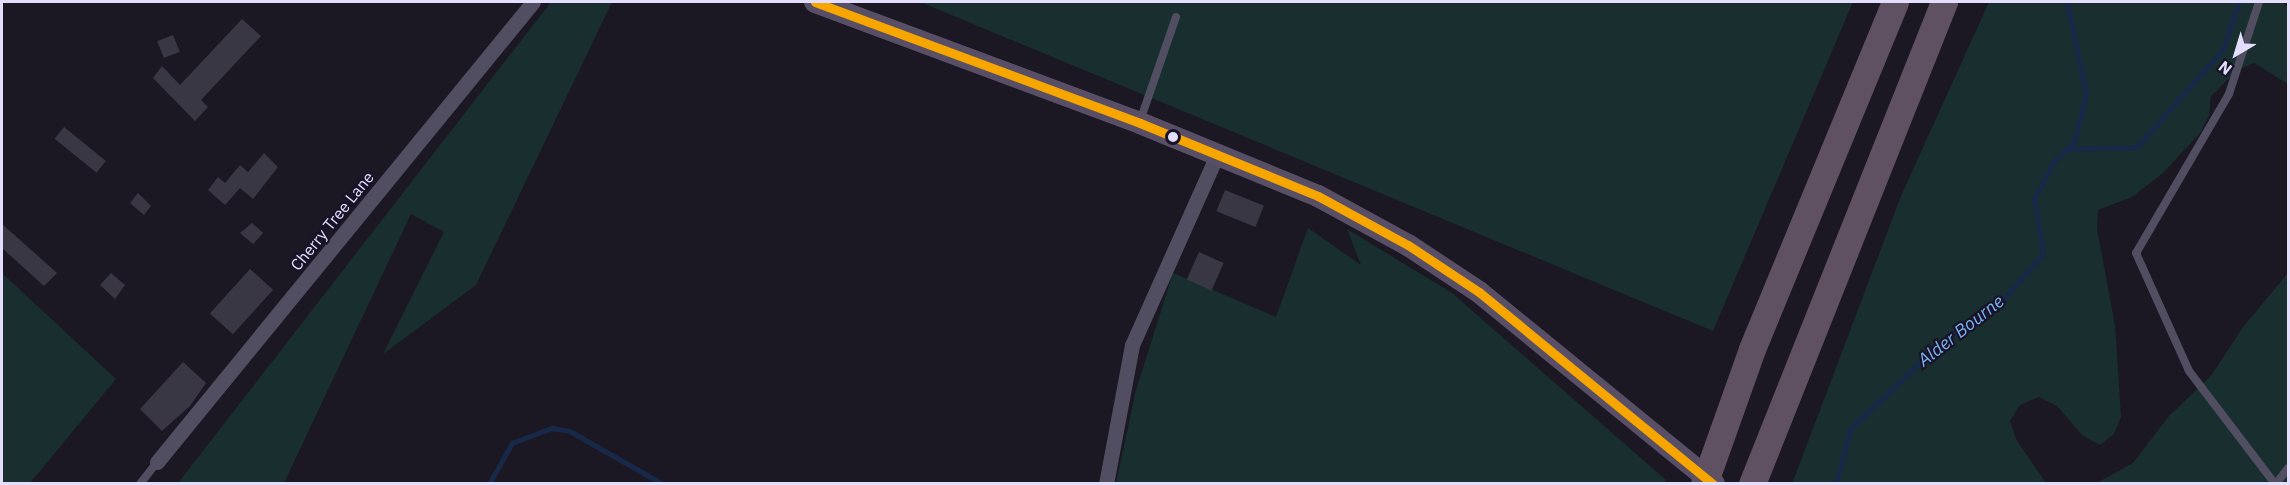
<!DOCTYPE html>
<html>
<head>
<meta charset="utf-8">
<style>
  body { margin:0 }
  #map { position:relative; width:2290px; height:485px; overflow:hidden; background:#1b1823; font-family:"IBM Plex Sans",sans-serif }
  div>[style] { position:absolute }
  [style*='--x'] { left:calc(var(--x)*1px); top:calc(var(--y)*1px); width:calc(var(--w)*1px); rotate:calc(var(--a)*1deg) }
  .green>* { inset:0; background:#182e2f }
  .stream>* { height:4.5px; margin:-2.25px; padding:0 2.25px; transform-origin:2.25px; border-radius:2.25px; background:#172849 }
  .building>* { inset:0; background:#3a3744; transform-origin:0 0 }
  .service>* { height:8px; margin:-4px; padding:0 4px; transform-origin:4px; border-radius:4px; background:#514e62 }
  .minor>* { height:15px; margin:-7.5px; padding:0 7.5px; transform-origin:7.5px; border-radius:7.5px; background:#514e62 }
  .primary>* { height:22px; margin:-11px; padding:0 11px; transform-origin:11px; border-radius:11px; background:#584f66 }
  .motorway>* { height:27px; margin:-13.5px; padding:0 13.5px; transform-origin:13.5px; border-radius:13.5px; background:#5f5062 }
  .bus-1>* { height:9px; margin:-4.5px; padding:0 4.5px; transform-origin:4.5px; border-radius:4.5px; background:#f7a600 }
  .dots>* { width:16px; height:16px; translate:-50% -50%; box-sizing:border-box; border:3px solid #181328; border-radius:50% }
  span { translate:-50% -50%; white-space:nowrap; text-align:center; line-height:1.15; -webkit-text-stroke:4.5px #181328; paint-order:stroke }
  .street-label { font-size:16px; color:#e3defb }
  .water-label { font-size:18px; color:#78b2f0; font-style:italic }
  .frame { position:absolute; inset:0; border:3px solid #e3defb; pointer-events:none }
  .north { position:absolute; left:2206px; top:24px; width:60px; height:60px; -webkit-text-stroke:4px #181328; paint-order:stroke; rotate:218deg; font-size:16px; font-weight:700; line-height:24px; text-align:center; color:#e3defb }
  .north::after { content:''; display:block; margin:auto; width:21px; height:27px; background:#e3defb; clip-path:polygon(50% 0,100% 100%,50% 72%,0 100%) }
</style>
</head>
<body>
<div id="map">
  <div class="green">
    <i style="clip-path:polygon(551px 2px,612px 2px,476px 285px,383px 354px,444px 232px,411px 214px,284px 483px,178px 483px)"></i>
    <i style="clip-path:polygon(920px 2px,1853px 2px,1713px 331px)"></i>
    <i style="clip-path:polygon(1989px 2px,2282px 2px,2288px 8px,2288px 84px,2254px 63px,2237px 70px,2211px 96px,2209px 115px,2201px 132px,2163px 173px,2132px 197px,2098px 210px,2097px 229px,2115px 325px,2121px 417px,2114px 434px,2100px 445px,2083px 436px,2057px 406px,2039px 397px,2020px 405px,2010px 421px,2016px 439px,2046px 483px,1792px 484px,1901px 196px)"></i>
    <i style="clip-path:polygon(1308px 228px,1361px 265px,1347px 229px,1452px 293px,1666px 480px,1665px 483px,1116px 483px,1136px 390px,1173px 273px,1276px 317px)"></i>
    <i style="clip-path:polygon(2px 273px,116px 379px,30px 483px,2px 483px)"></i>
    <i style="clip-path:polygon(2288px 273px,2288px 483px,2095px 484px,2133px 463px,2169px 416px,2211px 376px,2243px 327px)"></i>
  </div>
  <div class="stream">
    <i style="--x:2066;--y:149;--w:71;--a:-1.6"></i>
    <i style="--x:2137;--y:147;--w:130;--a:-48.7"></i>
    <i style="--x:2223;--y:49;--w:50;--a:-71.2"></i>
    <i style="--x:489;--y:484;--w:47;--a:-60.7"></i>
    <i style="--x:512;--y:443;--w:43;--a:-20.6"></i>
    <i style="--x:552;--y:428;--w:18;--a:9"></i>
    <i style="--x:570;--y:431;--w:107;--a:29.7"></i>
    <i style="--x:1836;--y:484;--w:57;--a:-75.7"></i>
    <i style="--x:1850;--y:429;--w:128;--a:-43.4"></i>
    <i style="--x:1943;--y:341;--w:60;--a:-31.3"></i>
    <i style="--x:1994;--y:310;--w:74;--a:-48.8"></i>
    <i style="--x:2043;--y:254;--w:57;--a:-99.1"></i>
    <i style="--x:2034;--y:198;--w:41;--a:-60.9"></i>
    <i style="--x:2054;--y:162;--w:30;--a:-46"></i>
    <i style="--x:2075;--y:140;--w:47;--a:-76.6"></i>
    <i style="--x:2086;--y:94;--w:94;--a:-101.7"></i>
  </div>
  <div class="building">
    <i style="clip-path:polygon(242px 19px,261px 36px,201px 100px,208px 107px,195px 121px,153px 78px,162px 66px,180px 85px)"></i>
    <i style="left:173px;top:35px;width:18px;height:17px;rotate:68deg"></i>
    <i style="left:64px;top:127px;width:54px;height:15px;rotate:39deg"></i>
    <i style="clip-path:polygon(264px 153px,278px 167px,253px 199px,240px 188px,225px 205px,208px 190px,218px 177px,225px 183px,240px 165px,248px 172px)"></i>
    <i style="left:1225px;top:190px;width:42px;height:23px;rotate:22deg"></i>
    <i style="clip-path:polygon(138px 193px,151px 206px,144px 215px,130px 203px)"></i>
    <i style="clip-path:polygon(252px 223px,263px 233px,253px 244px,240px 233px)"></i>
    <i style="clip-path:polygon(2px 224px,57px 273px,44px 286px,2px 248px)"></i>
    <i style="left:1199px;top:252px;width:27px;height:30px;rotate:24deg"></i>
    <i style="left:250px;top:269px;width:31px;height:60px;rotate:42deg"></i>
    <i style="clip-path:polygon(111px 273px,125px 285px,115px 299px,100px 285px)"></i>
    <i style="clip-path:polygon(183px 362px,206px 383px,190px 406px,162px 431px,140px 409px)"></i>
  </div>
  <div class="service">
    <i style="--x:2259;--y:2;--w:97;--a:108.1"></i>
    <i style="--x:2229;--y:94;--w:184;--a:120.3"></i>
    <i style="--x:2136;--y:253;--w:129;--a:65.8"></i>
    <i style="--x:2189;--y:371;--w:142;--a:52.7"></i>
    <i style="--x:1140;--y:121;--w:110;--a:-70.9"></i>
    <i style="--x:140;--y:484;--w:28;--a:-52"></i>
    <i style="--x:2276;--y:484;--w:20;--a:-53"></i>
  </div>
  <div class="minor">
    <i style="--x:157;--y:462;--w:594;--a:-50.74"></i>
    <i style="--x:1106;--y:484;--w:141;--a:-79.4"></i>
    <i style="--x:1132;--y:345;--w:210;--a:-65.9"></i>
  </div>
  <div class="primary">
    <i style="--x:815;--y:2;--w:347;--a:20.4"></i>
    <i style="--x:1140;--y:123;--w:192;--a:22.3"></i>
    <i style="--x:1318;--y:196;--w:102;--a:28.6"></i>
    <i style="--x:1408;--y:245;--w:85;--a:33.5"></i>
    <i style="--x:1479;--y:292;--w:303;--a:39.2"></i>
  </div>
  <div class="motorway">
    <i style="--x:1704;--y:484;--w:143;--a:-70.4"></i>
    <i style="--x:1752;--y:349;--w:375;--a:-67.6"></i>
    <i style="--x:1752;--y:484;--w:519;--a:-68.28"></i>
  </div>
  <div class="bus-1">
    <i style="--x:815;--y:2;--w:347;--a:20.4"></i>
    <i style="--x:1140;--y:123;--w:192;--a:22.3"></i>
    <i style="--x:1318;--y:196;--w:102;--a:28.6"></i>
    <i style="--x:1408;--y:245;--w:85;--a:33.5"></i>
    <i style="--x:1479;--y:292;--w:303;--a:39.4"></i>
  </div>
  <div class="dots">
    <i style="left:1173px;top:137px;background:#e3defb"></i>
  </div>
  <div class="street-label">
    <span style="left:332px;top:221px;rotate:-51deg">Cherry Tree Lane</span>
  </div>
  <div class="water-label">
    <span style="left:1961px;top:331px;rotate:-38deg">Alder Bourne</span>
  </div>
  <div class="frame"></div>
  <div class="north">N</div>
</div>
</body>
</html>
